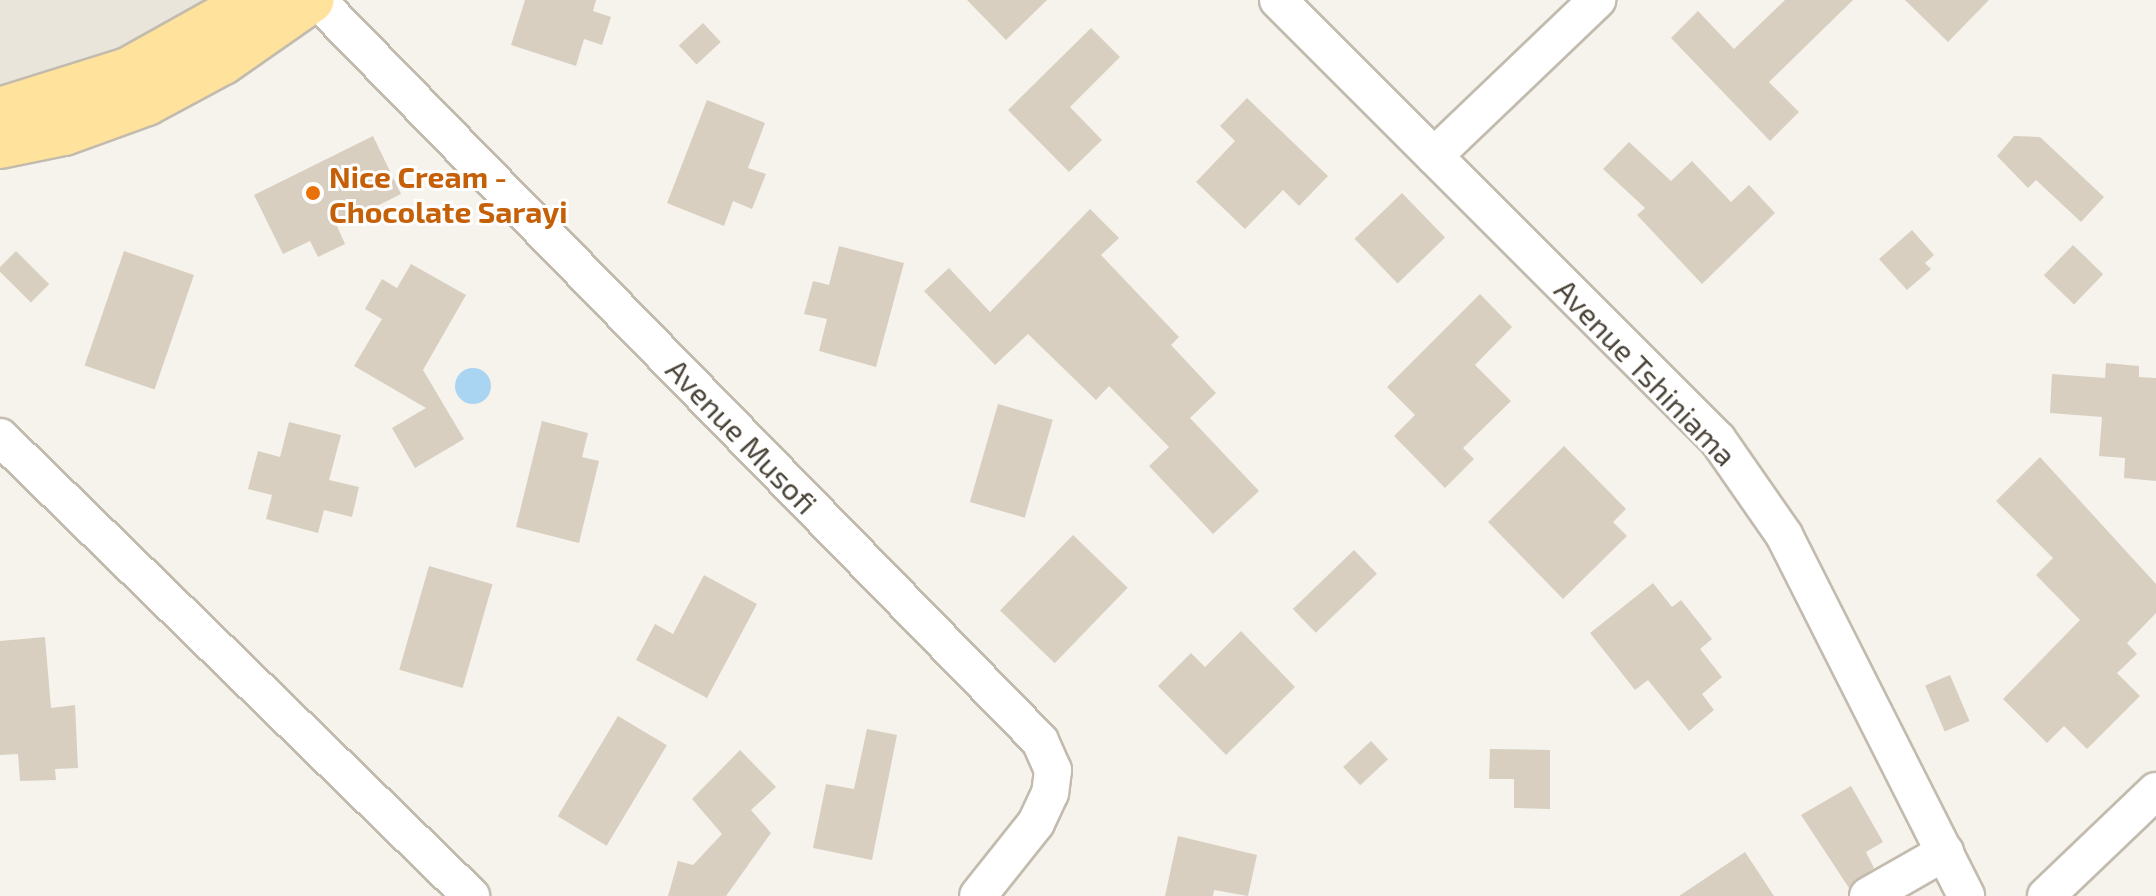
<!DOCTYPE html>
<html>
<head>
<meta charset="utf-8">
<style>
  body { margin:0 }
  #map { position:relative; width:2156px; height:896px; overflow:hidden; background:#f6f3ec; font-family:"Exo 2",sans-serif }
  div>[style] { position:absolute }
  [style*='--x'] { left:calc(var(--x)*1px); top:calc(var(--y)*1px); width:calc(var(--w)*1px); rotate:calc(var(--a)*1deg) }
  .residential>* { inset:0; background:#eae5da }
  .water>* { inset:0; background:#a9d4f2 }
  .round { border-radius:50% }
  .building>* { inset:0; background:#d8cfc1; transform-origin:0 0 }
  .roads { filter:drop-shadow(2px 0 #c2bbae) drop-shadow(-2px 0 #c2bbae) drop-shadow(0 2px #c2bbae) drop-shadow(0 -2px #c2bbae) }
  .minor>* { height:36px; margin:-18px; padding:0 18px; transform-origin:18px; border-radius:18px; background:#fff }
  .major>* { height:44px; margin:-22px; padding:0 22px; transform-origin:22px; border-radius:22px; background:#ffe39c }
  .dots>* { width:22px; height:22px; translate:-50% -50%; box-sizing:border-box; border:4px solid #fff; border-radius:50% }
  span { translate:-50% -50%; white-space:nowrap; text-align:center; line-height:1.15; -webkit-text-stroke:6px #fff; paint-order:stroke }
  .food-label { font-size:30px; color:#c56008; font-weight:700 }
  .left { translate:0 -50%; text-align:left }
  .street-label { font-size:30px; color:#4b4439 }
</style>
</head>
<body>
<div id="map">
  <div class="residential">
    <i style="clip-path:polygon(0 0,243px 0,0 110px)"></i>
  </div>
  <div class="water">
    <i class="round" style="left:455px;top:368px;width:36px;height:36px"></i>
  </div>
  <div class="building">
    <i style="clip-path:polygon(525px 0,596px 0,593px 11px,611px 17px,602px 45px,584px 39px,576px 66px,511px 45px)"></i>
    <i style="clip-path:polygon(967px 0,1047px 0,1006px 40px)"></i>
    <i style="clip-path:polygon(1785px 0,1853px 0,1769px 82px,1799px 112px,1770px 141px,1671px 38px,1698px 11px,1734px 49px)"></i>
    <i style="clip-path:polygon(1905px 0,1989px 0,1948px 42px)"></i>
    <i style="left:703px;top:23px;width:26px;height:33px;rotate:47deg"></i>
    <i style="clip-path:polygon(1091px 28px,1120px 57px,1070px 107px,1102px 140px,1069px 172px,1008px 110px)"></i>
    <i style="clip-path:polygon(1247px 98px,1328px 176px,1299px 206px,1283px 190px,1245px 229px,1196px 182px,1235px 141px,1220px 126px)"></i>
    <i style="clip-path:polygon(707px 100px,765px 123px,748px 168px,766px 174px,752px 209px,733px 201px,724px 226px,667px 203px)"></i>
    <i style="clip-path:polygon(373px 136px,401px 194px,337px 226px,345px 244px,318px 257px,310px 241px,283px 254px,254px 195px)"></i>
    <i style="clip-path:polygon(2014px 136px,2040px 137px,2104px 197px,2081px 222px,2036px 180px,2028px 188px,1997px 156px)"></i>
    <i style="clip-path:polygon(1629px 142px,1671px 181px,1692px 161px,1731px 202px,1749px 185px,1775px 213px,1702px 284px,1637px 215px,1645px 208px,1603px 169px)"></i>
    <i style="left:1402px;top:193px;width:62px;height:66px;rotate:46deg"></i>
    <i style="clip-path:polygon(1090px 209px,1119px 238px,1101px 255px,1179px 337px,1171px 345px,1216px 393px,1190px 418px,1259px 491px,1213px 534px,1149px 466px,1169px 447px,1109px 386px,1096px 400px,1028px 334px,995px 365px,924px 291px,949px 268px,990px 312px)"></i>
    <i style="clip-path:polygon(1912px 230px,1934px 255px,1925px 263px,1931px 269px,1907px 290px,1879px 259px)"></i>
    <i style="left:2073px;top:245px;width:42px;height:42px;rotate:44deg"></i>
    <i style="clip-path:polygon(839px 246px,904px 263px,876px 367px,819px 351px,827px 319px,804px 314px,813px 281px,829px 285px)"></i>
    <i style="left:16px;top:251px;width:47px;height:26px;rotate:45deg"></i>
    <i style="left:124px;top:251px;width:74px;height:121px;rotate:19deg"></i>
    <i style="clip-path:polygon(411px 264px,466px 295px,423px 370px,464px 439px,415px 468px,392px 428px,426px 408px,354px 366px,382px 319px,365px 309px,382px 279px,397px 288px)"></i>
    <i style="clip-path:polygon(1480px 294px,1512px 327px,1475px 365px,1511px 401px,1463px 448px,1474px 459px,1445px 488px,1394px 436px,1415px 415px,1387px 387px)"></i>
    <i style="clip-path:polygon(2106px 363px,2139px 366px,2139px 377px,2156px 378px,2156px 481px,2124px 478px,2125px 458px,2099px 456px,2102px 417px,2050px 413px,2052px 374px,2105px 378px)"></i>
    <i style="left:998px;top:404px;width:57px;height:102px;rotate:16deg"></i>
    <i style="clip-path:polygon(542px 421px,588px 433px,582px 457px,599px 461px,579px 543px,516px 527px)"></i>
    <i style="clip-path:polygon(289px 422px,341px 435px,329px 480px,359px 487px,352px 517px,324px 510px,318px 533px,266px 519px,272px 495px,248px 489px,258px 451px,280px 457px)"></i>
    <i style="clip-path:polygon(1564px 446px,1626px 509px,1613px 522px,1627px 536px,1563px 599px,1488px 522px)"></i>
    <i style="clip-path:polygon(2040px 457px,2156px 584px,2156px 613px,2127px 643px,2137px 654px,2117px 673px,2140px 696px,2087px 749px,2064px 726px,2047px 743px,2003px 699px,2080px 620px,2036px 575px,2053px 558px,1996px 501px)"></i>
    <i style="left:1073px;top:535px;width:76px;height:105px;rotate:44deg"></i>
    <i style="left:1354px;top:550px;width:33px;height:85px;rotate:46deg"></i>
    <i style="left:429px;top:566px;width:66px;height:108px;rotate:16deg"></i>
    <i style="clip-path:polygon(704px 575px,757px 604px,707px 698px,636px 660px,655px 624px,673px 634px)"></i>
    <i style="clip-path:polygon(1653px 583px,1672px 607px,1681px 600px,1712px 639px,1700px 649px,1722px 677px,1702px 694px,1714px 710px,1689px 731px,1648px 680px,1635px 690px,1590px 633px)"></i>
    <i style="clip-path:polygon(1241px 631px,1295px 687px,1226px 755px,1158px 686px,1191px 653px,1205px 667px)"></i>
    <i style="clip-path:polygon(45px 637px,51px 708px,75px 705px,78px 768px,55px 769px,56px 780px,20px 781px,18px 754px,0 755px,0 641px)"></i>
    <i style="left:1950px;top:675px;width:50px;height:27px;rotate:67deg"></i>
    <i style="left:618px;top:716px;width:57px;height:117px;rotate:31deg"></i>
    <i style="clip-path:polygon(867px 729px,897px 735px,872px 860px,813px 848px,826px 784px,854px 789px)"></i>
    <i style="left:1371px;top:741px;width:25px;height:38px;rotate:47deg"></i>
    <i style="clip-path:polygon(1490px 749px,1550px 750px,1550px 809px,1514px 808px,1514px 779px,1489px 779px)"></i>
    <i style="clip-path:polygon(740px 750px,776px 787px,751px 810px,771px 833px,726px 896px,668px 896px,678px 861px,693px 865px,722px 834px,692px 799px)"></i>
    <i style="clip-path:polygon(1851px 786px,1883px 842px,1866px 852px,1874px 868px,1849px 888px,1801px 815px)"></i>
    <i style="clip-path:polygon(1178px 836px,1257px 855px,1248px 896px,1214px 890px,1213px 896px,1165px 896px)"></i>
    <i style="clip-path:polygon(1745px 852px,1774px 896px,1679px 896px)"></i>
  </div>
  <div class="roads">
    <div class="minor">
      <i style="--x:317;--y:0;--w:1035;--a:45.7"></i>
      <i style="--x:1040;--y:741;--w:32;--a:66"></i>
      <i style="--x:1053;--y:770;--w:23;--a:97"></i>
      <i style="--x:1050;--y:793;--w:33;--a:115"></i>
      <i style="--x:1036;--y:823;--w:93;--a:128.5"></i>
      <i style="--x:1278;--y:0;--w:622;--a:45"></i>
      <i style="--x:1718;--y:440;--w:116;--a:55.2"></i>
      <i style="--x:1784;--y:535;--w:404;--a:63.2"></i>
      <i style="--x:1434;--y:156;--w:226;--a:-43.7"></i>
      <i style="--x:0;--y:437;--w:658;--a:44.26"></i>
      <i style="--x:1868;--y:896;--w:89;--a:-29.7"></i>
      <i style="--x:2046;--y:896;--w:152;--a:-43.7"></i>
    </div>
    <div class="major">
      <i style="--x:0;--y:110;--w:134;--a:-17.4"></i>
      <i style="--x:128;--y:70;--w:143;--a:-29.2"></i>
      <i style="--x:0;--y:146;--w:65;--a:-11.5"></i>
      <i style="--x:64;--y:133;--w:88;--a:-19.9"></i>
      <i style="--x:147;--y:103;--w:86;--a:-28.3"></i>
      <i style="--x:223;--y:62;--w:108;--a:-34.9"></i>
    </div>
  </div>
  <div class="dots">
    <i style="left:313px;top:193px;background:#e8710a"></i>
  </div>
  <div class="food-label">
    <span class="left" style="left:329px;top:193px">Nice Cream -<br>Chocolate Sarayi</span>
  </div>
  <div class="street-label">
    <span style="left:1646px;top:372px;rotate:46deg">Avenue Tshiniama</span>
    <span style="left:742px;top:436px;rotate:46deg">Avenue Musofi</span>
  </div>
</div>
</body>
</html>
